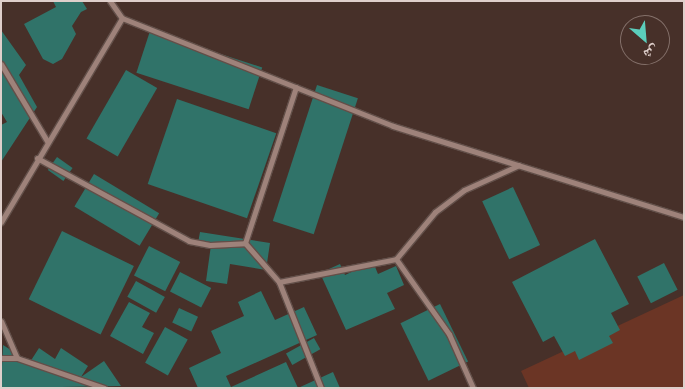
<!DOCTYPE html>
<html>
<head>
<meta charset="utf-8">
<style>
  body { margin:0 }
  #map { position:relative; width:685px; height:389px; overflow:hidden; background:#473029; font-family:"Golos Text","Noto Naskh Arabic",sans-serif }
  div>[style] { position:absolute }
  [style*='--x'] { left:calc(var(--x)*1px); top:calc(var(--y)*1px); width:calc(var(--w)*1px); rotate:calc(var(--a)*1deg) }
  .green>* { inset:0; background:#6b3525 }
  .building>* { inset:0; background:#307369; transform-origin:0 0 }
  .roads { filter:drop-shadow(1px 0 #624f49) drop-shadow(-1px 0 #624f49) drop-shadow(0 1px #624f49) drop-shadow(0 -1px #624f49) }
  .street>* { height:5px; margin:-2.5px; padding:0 2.5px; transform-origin:2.5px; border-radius:2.5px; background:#9e827a }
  span { translate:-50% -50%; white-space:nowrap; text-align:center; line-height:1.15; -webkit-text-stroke:5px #473029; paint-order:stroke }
  .frame { position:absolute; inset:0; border:2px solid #dfcfcb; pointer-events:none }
  .north { position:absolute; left:620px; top:15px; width:50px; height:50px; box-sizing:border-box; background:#473029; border:1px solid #84706a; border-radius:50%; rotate:153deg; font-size:14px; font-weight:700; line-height:20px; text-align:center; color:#dfcfcb }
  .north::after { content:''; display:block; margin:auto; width:18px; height:22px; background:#5bcebc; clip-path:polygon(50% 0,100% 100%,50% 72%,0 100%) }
</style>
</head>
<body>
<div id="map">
  <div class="green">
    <i style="clip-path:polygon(684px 295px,684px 388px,529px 388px,521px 371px)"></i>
  </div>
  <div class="building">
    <i style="clip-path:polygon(53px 1px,82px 1px,87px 9px,81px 12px,72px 26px,76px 34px,62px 59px,53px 64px,43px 59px,24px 24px,56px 7px)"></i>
    <i style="clip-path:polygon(1px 30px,26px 65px,19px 75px,37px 107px,1px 162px,1px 125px,7px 122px,1px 112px)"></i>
    <i style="left:150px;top:31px;width:118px;height:44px;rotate:18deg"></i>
    <i style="left:126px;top:70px;width:36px;height:79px;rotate:30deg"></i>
    <i style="left:317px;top:85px;width:43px;height:143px;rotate:18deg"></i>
    <i style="left:177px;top:99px;width:105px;height:90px;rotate:19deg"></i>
    <i style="left:57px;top:157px;width:19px;height:16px;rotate:35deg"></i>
    <i style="left:94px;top:174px;width:76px;height:38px;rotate:31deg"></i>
    <i style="left:513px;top:187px;width:64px;height:34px;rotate:65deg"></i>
    <i style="left:62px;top:231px;width:80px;height:76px;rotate:26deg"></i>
    <i style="clip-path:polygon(200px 232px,270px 243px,266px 270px,230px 264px,227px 284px,206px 281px,211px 245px,198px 243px)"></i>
    <i style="clip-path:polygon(595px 239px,629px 304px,611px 313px,620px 330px,609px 336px,613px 343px,579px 360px,575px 351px,565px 356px,554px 336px,543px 342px,512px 282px)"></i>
    <i style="left:149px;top:246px;width:35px;height:33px;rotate:27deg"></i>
    <i style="clip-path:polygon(373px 262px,378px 274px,396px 266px,404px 285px,387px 293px,395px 309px,346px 330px,320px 273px,340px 264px,345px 275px)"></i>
    <i style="left:664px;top:263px;width:30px;height:30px;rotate:63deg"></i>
    <i style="left:180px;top:272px;width:35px;height:22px;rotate:27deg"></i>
    <i style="left:136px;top:281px;width:33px;height:18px;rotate:29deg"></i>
    <i style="clip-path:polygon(261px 291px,275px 320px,304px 307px,317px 335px,226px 376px,231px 387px,286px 362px,298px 388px,333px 372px,340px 388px,198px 388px,189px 368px,221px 353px,211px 331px,244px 316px,238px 302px)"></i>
    <i style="clip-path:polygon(129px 302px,150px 313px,142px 327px,154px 333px,143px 354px,110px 336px)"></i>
    <i style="left:440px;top:304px;width:64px;height:44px;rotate:64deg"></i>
    <i style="left:179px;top:308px;width:21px;height:16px;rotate:25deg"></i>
    <i style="left:165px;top:327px;width:26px;height:41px;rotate:29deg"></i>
    <i style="left:314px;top:338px;width:13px;height:32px;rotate:61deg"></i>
    <i style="clip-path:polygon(3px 345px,30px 362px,39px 348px,55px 359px,61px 348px,88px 366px,81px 377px,104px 361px,121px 386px,1px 388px)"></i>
  </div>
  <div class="roads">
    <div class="street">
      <i style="--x:110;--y:1;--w:21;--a:55"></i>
      <i style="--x:122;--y:18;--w:292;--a:21.7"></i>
      <i style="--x:393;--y:126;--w:305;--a:17.4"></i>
      <i style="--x:1;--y:64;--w:90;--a:59.1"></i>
      <i style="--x:37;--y:158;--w:173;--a:28.6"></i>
      <i style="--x:189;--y:241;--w:21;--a:11"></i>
      <i style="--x:210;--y:245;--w:35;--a:-3"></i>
      <i style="--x:245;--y:243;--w:164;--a:-71.9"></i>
      <i style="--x:1;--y:222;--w:237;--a:-59.3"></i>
      <i style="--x:245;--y:243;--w:52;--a:48.9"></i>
      <i style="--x:279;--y:282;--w:114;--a:68.4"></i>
      <i style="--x:396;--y:259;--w:92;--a:54.8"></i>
      <i style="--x:449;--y:334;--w:59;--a:66"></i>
      <i style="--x:279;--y:282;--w:119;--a:-11.1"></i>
      <i style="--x:396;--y:259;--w:61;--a:-50.3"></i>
      <i style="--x:435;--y:212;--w:36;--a:-37"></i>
      <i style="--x:464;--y:190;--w:60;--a:-24.4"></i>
      <i style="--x:1;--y:321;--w:40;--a:66.6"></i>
      <i style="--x:1;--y:358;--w:16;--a:0"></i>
      <i style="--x:17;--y:358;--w:92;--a:19"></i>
    </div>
  </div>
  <div class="frame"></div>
  <div class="north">ش</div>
</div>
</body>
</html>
